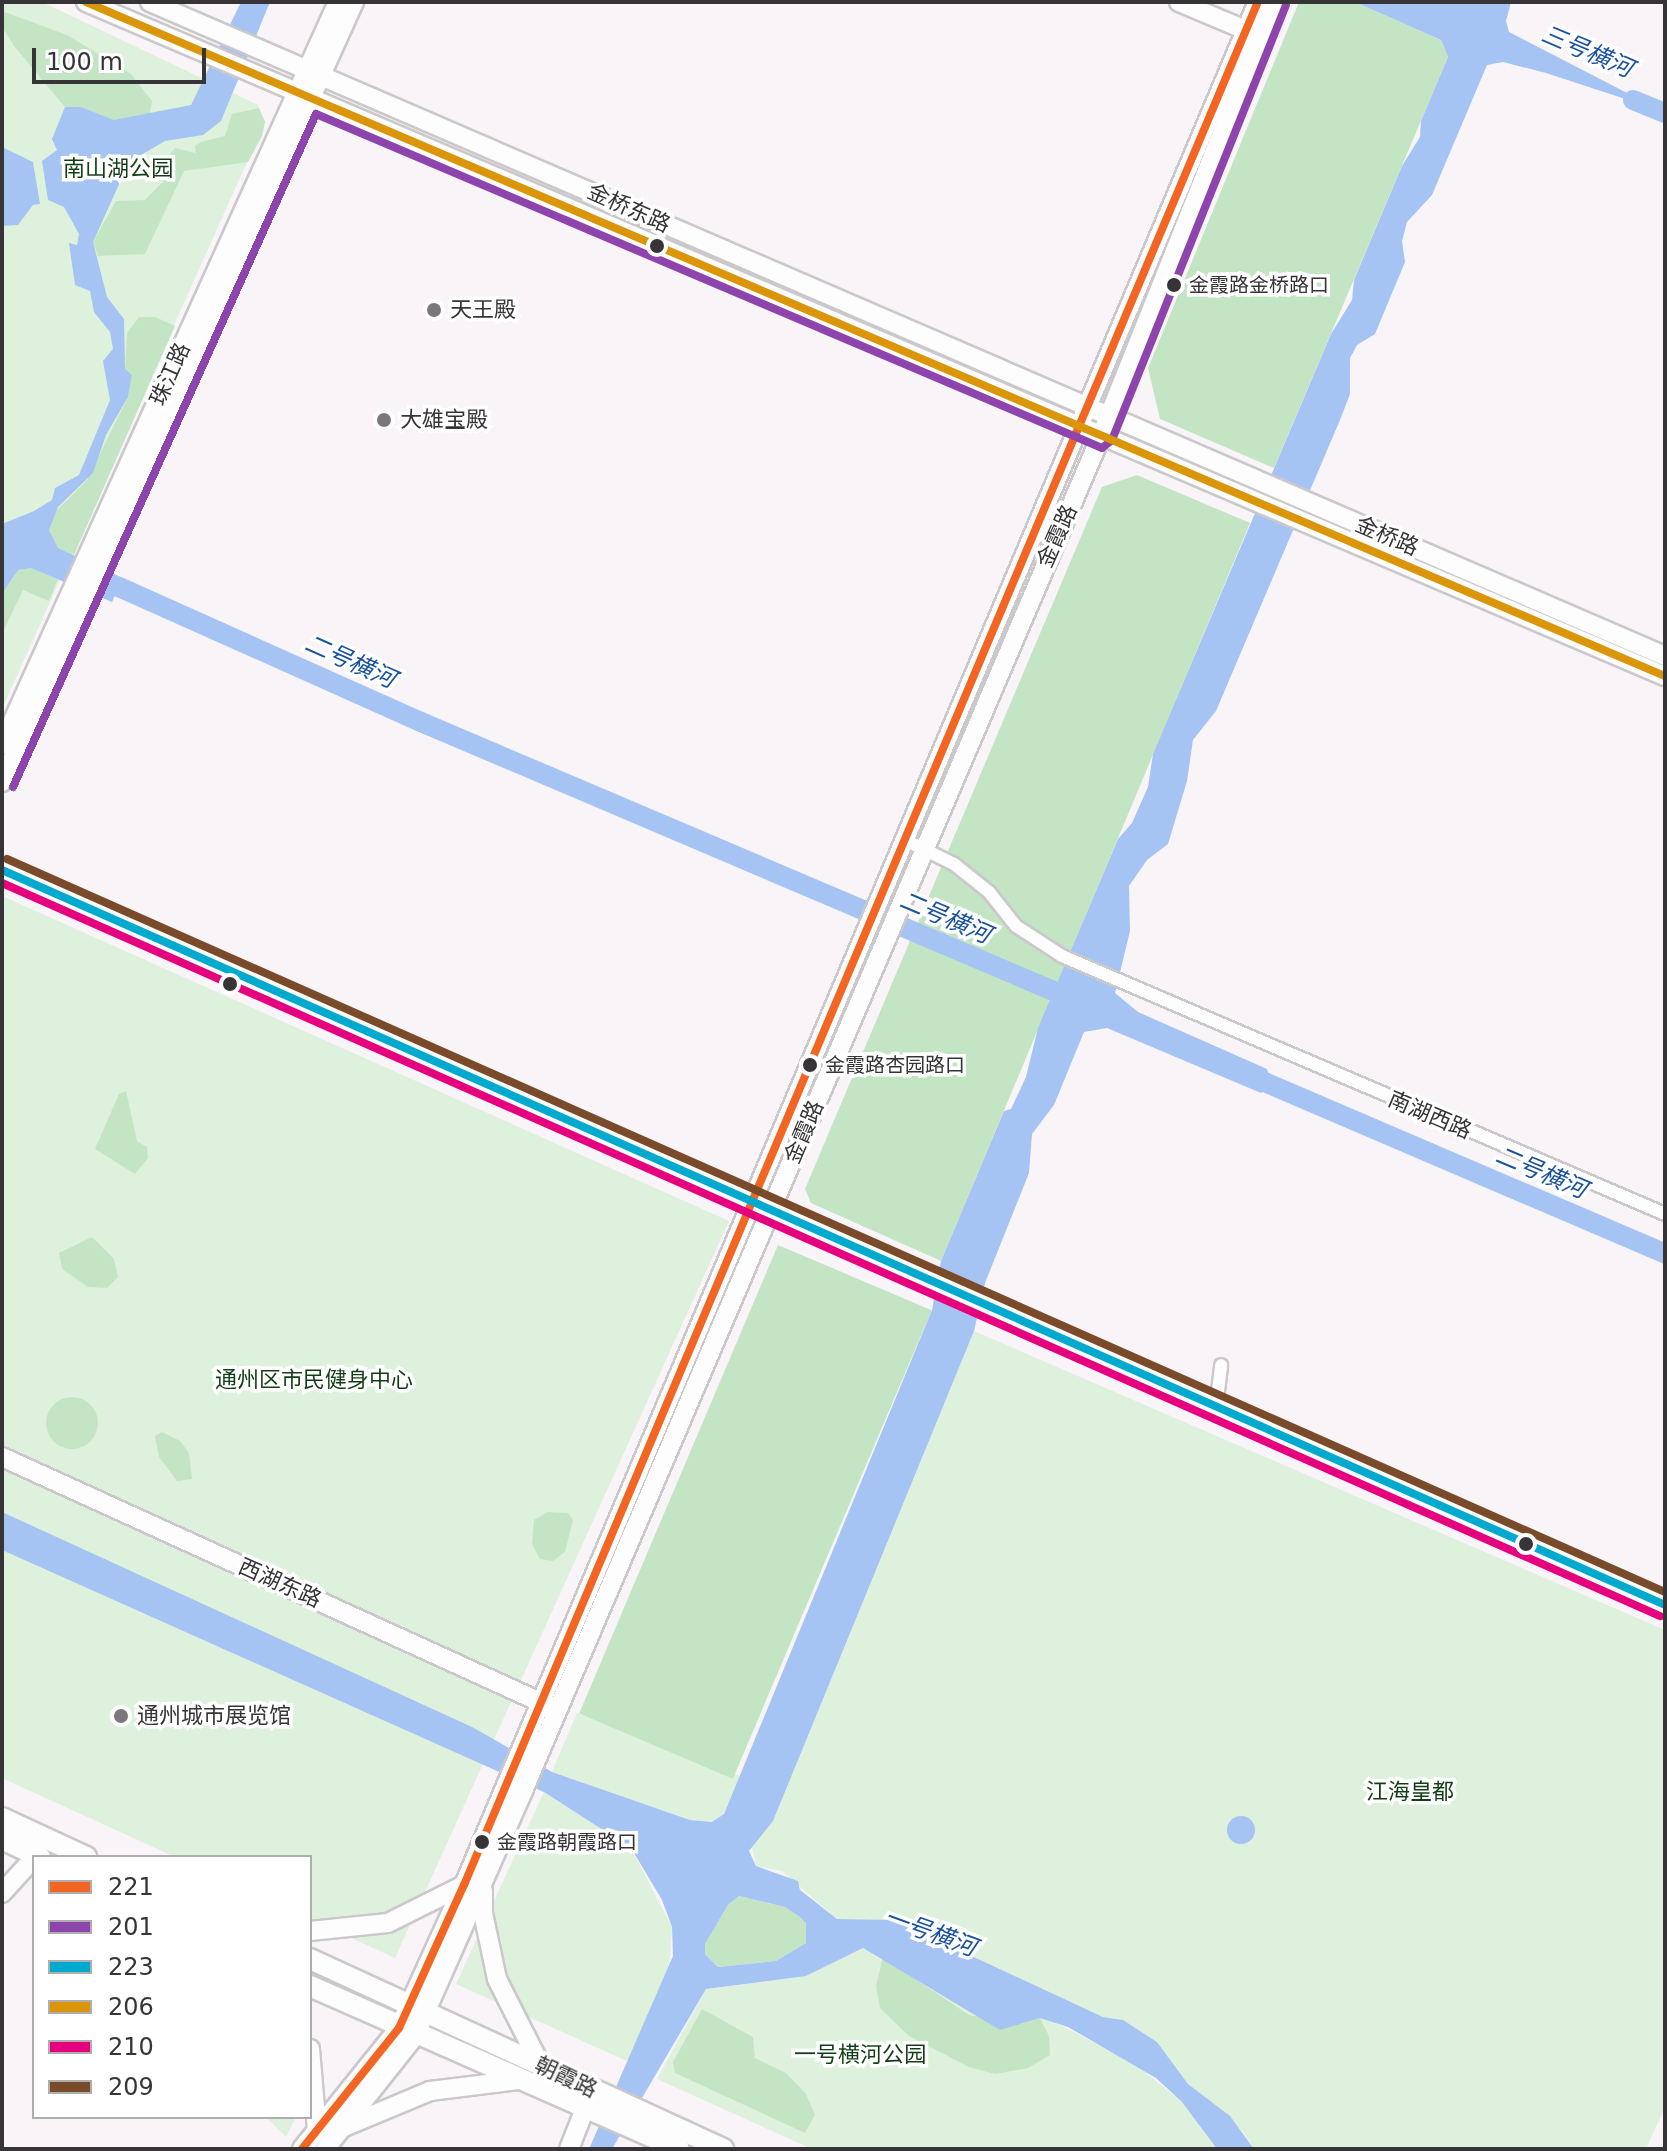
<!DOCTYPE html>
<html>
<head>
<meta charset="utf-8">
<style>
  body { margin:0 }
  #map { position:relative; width:1667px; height:2151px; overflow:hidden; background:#f8f4f8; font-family:"DejaVu Sans","Noto Sans SC",sans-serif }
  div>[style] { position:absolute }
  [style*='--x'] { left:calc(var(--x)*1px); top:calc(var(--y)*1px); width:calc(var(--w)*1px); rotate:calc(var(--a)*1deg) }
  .green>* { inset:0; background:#def1dc }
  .forest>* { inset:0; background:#c4e5c3; transform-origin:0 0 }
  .round { border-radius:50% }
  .water>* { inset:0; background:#a5c4f4 }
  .river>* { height:20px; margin:-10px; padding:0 10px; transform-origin:10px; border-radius:10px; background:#a5c4f4 }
  .roads { filter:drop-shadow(2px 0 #cbc8cb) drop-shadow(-2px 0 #cbc8cb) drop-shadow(0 2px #cbc8cb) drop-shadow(0 -2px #cbc8cb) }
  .street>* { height:12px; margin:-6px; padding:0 6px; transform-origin:6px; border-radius:6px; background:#fefdfe }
  .secondary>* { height:18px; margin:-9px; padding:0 9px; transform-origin:9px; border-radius:9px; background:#fefdfe }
  .primary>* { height:20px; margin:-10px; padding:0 10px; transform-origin:10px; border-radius:10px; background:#fefdfe }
  .bus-1>* { height:8px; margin:-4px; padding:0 4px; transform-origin:4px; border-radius:4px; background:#f26522 }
  .bus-2>* { height:8px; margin:-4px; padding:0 4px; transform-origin:4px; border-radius:4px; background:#8e44ad }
  .bus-3>* { height:8px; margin:-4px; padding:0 4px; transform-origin:4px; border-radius:4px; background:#00a9ce }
  .bus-4>* { height:8px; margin:-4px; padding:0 4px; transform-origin:4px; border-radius:4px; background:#da9508 }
  .bus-5>* { height:8px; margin:-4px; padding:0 4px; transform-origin:4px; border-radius:4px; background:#e5007d }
  .bus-6>* { height:8px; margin:-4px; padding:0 4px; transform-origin:4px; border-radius:4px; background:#7a4b2a }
  .dots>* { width:22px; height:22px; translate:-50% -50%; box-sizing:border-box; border:4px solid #fff; border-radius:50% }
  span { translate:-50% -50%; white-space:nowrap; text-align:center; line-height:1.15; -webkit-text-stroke:7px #fff; paint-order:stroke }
  .bus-label { font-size:20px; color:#373437 }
  .left { translate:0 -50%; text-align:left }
  .park-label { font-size:22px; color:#133d14 }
  .street-label { font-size:22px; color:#373437 }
  .poi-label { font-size:22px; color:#373437 }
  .water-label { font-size:24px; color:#1a529f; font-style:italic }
  .frame { position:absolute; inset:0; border:4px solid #373437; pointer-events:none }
  .legend { position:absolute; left:32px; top:1855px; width:280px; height:264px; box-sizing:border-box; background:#fff; border:2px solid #afaeaf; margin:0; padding:10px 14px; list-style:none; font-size:24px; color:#373437 }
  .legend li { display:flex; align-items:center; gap:16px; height:40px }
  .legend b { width:40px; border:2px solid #afaeaf }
  .scale { position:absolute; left:32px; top:48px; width:174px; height:36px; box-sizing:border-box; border:4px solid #373437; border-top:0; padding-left:10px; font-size:24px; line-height:28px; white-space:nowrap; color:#373437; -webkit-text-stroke:6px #fff; paint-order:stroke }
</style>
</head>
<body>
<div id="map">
  <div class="green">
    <i style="clip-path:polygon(2px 2px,41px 2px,59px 10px,258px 105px,265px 122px,2px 709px)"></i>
    <i style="clip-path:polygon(2px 896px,729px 1221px,395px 1958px,310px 1919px,310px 1857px,175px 1857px,2px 1778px)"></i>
    <i style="clip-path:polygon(974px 1331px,1665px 1630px,1665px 2107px,1646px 2149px,1254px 2149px,1244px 2133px,1188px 2084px,1157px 2042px,1123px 2020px,1103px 2017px,894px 1920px,837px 1919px,782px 1871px,756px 1866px,751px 1843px,773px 1821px)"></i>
    <i style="clip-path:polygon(577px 1713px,740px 1776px,724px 1814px,712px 1822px,690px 1820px,552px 1772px)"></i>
    <i style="clip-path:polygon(544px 1792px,631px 1848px,672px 1927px,669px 1973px,629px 2062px,456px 1984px)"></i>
    <i style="clip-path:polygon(863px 1948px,929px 1990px,1046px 2018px,1134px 2063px,1182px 2102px,1217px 2149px,812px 2149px,657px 2079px,706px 1989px,806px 1976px)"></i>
    <i style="clip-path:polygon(266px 2117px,296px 2117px,286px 2137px)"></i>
  </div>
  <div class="forest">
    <i style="clip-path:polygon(1299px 2px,1355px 2px,1441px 40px,1448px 57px,1274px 468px,1160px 419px,1148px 368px)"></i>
    <i style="clip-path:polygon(2px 11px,67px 35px,131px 74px,152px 101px,149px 117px,114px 120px,81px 107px,65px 107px,14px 46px,2px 27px)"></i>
    <i style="clip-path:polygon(259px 108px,265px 122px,262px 136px,248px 162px,184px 171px,145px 254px,98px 256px,93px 242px,116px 201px,145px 200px,176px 169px,170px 154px,175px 148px,196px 153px,195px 146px,201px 142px,225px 136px,232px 114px)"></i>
    <i style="clip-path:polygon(139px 317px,155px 317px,175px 326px,74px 555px,57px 548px,49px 530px,51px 516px,87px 480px,128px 397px,132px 375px,125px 370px,127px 333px)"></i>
    <i style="clip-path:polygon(1137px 475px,1250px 523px,941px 1261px,811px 1203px,805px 1189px,1102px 487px)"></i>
    <i style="clip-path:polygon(31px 568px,58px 579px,49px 601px,23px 590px,2px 634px,2px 594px,18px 570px)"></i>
    <i style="clip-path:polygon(126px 1091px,137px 1141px,147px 1147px,148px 1158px,135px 1174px,95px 1149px,119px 1094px)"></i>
    <i style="clip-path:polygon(92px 1237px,114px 1259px,118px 1277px,107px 1288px,88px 1287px,62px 1269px,59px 1253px)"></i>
    <i style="left:778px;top:1245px;width:167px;height:509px;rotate:23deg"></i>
    <i class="round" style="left:46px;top:1397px;width:52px;height:52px"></i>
    <i style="clip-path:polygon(162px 1432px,180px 1441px,189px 1453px,192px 1479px,177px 1481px,159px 1457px,155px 1436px)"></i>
    <i style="clip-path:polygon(547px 1512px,568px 1513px,573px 1520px,565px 1552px,553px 1561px,540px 1559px,532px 1544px,534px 1520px)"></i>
    <i style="clip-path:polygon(739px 1896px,785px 1907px,800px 1917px,806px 1923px,806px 1943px,776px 1961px,718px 1967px,705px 1954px,705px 1944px,728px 1905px)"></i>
    <i style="clip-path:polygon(883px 1957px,969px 2015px,1021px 2024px,1040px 2018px,1049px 2036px,1050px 2055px,1028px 2068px,995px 2074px,969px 2067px,909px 2036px,880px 2008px,876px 1986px)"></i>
    <i style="clip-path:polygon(702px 2009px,753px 2037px,755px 2058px,786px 2073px,806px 2094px,815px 2115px,805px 2133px,675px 2073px,673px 2062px)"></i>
  </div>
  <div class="water">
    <i style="clip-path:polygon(241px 2px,270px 2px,221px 121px,203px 135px,165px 141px,129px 162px,93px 242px,107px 297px,124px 319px,125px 369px,132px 375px,128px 397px,106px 435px,93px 473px,58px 507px,49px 530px,58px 548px,123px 578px,112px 602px,31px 568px,18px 570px,2px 594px,2px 524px,34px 511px,52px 500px,55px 488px,79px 475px,110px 400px,103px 361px,113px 349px,110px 332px,94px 312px,90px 291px,75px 285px,69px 243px,77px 245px,79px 234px,64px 207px,48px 200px,42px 161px,57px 150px,52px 139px,65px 107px,81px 107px,114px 120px,191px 105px)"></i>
    <i style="clip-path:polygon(evenodd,1355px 2px,1511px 2px,1506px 21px,1509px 32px,1662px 111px,1546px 73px,1503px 62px,1487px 65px,1432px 195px,1407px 222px,1402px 241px,1405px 262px,1375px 334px,1357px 345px,1350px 358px,1350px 394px,1340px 420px,1216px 711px,1193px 740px,1187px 781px,1168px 844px,1147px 860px,1129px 886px,1130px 931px,1115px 993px,1138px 1012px,1267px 1069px,1271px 1085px,1261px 1093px,1107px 1028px,1084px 1032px,1054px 1105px,1032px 1134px,1029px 1173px,985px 1283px,974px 1331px,773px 1821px,749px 1851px,756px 1866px,798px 1881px,800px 1890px,837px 1919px,894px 1920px,1103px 2017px,1123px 2020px,1157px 2042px,1188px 2084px,1230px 2116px,1254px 2149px,1217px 2149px,1182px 2102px,1156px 2078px,1068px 2027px,1040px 2018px,1000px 2030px,863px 1948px,806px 1976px,706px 1989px,612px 2149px,589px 2149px,673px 1956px,672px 1927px,662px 1900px,631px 1848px,544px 1792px,2px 1550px,2px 1512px,472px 1727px,552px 1772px,690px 1820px,712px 1822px,724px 1814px,932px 1310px,941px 1261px,1004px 1111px,1011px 1109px,1026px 1077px,1038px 1028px,1118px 839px,1132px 823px,1148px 787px,1153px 754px,1331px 334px,1352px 300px,1354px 280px,1402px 166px,1420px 137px,1421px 121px,1448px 57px,1441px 40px,1355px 2px,739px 1896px,785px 1907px,800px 1917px,806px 1923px,806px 1943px,776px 1961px,718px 1967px,705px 1954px,705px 1944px,728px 1905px,739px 1896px)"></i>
    <i style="clip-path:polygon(2px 147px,33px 162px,40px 204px,33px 205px,18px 225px,2px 226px)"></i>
    <i class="round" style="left:1227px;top:1816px;width:28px;height:28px"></i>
  </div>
  <div class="river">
    <i style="--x:1633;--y:100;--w:35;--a:22"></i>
    <i style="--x:119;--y:587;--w:331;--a:24.1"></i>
    <i style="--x:421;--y:722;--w:713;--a:23.04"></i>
    <i style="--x:1246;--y:1074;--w:456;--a:23.2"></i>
  </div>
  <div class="roads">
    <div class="street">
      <i style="--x:903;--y:839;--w:57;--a:26.1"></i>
      <i style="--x:954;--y:864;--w:45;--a:38.7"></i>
      <i style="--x:989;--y:892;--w:43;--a:51.5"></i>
      <i style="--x:1016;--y:926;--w:55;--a:33.1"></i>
      <i style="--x:1062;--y:956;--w:656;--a:23.16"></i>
      <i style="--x:1218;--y:1391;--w:26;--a:-83"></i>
    </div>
    <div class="secondary">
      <i style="--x:86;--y:2;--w:1717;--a:23.12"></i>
      <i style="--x:150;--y:2;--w:1650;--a:23.35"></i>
      <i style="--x:1179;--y:2;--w:85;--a:22.9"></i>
      <i style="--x:2;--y:745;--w:815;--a:-65.67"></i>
      <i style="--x:2;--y:782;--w:856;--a:-65.71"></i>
      <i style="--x:2;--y:870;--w:1818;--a:23.84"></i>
      <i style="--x:2;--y:1457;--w:603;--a:24.48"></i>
      <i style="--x:483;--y:1891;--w:22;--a:90"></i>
      <i style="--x:483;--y:1913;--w:67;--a:78"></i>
      <i style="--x:497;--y:1979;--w:95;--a:63.2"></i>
      <i style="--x:2;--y:1893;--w:47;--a:-47.6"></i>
      <i style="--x:310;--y:1931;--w:78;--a:-5.9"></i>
      <i style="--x:388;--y:1923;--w:85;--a:-26.6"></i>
      <i style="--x:310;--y:2049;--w:81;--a:85.1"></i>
      <i style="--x:344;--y:2127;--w:93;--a:-22.7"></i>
      <i style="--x:430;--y:2091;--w:91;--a:-7"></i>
      <i style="--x:302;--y:2149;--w:155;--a:-51.3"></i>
      <i style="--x:399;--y:2028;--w:157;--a:-65.6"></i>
      <i style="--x:464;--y:1885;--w:2044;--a:-67.14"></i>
      <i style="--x:325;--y:2149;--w:144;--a:-51.5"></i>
      <i style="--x:415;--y:2036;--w:268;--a:-66.2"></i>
      <i style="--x:523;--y:1791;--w:1473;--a:-66.9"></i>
      <i style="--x:1101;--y:436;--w:468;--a:-68.2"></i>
      <i style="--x:569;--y:2149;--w:57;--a:-68.4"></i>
    </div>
    <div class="primary">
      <i style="--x:2;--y:1818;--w:93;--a:24.9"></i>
      <i style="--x:2;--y:1839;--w:42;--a:25.3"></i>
      <i style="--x:310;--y:1959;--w:455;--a:24.7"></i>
      <i style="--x:310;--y:1986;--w:403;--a:23.8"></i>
    </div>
  </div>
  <div class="bus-1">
    <i style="--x:302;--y:2149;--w:155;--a:-51.3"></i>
    <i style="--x:399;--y:2028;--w:157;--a:-65.6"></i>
    <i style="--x:464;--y:1885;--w:2044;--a:-67.14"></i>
  </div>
  <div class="bus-2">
    <i style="--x:13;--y:787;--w:738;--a:-65.76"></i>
    <i style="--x:316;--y:114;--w:854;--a:23.02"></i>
    <i style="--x:1102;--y:448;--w:13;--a:-39"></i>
    <i style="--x:1112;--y:440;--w:468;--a:-68.2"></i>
  </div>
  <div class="bus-3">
    <i style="--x:2;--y:870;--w:1818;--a:23.84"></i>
  </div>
  <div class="bus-4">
    <i style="--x:86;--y:2;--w:1717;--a:23.12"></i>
  </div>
  <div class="bus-5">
    <i style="--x:2;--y:883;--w:1813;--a:23.85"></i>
  </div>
  <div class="bus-6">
    <i style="--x:7;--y:859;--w:1813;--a:23.85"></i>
  </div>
  <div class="dots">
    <i style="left:657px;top:246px;background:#373437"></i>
    <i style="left:1174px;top:285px;background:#373437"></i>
    <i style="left:434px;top:310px;background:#7b777b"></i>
    <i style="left:384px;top:420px;background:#7b777b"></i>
    <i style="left:230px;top:984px;background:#373437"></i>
    <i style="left:810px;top:1065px;background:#373437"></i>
    <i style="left:1526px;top:1544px;background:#373437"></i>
    <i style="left:121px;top:1716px;background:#7b777b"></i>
    <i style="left:482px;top:1842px;background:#373437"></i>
  </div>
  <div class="bus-label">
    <span class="left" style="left:1189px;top:285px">金霞路金桥路口</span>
    <span class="left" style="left:825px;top:1065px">金霞路杏园路口</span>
    <span class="left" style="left:497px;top:1842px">金霞路朝霞路口</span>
  </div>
  <div class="park-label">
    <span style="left:118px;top:169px">南山湖公园</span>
    <span style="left:314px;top:1380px">通州区市民健身中心</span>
    <span style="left:1410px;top:1792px">江海皇都</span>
    <span style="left:860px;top:2055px">一号横河公园</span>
  </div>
  <div class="street-label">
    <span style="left:629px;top:208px;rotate:24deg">金桥东路</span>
    <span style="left:170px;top:374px;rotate:-66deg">珠江路</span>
    <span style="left:1057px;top:536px;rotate:-66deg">金霞路</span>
    <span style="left:1387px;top:536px;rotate:23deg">金桥路</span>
    <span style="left:1430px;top:1115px;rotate:23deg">南湖西路</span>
    <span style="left:804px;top:1132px;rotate:-67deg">金霞路</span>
    <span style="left:280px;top:1583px;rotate:24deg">西湖东路</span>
    <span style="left:566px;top:2077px;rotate:25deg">朝霞路</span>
  </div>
  <div class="poi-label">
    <span class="left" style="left:450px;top:310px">天王殿</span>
    <span class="left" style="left:400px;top:420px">大雄宝殿</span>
    <span class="left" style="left:137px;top:1716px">通州城市展览馆</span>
  </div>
  <div class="water-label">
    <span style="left:1587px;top:52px;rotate:23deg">三号横河</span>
    <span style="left:350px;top:662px;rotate:24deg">二号横河</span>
    <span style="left:945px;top:918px;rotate:23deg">二号横河</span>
    <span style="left:1541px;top:1173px;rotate:23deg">二号横河</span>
    <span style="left:930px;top:1933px;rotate:20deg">一号横河</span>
  </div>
  <div class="frame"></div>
  <ul class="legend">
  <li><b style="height:10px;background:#f26522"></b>221</li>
  <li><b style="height:10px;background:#8e44ad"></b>201</li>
  <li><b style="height:10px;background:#00a9ce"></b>223</li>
  <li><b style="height:10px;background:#da9508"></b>206</li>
  <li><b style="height:10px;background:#e5007d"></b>210</li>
  <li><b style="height:10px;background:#7a4b2a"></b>209</li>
  </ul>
  <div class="scale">100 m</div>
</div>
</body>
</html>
